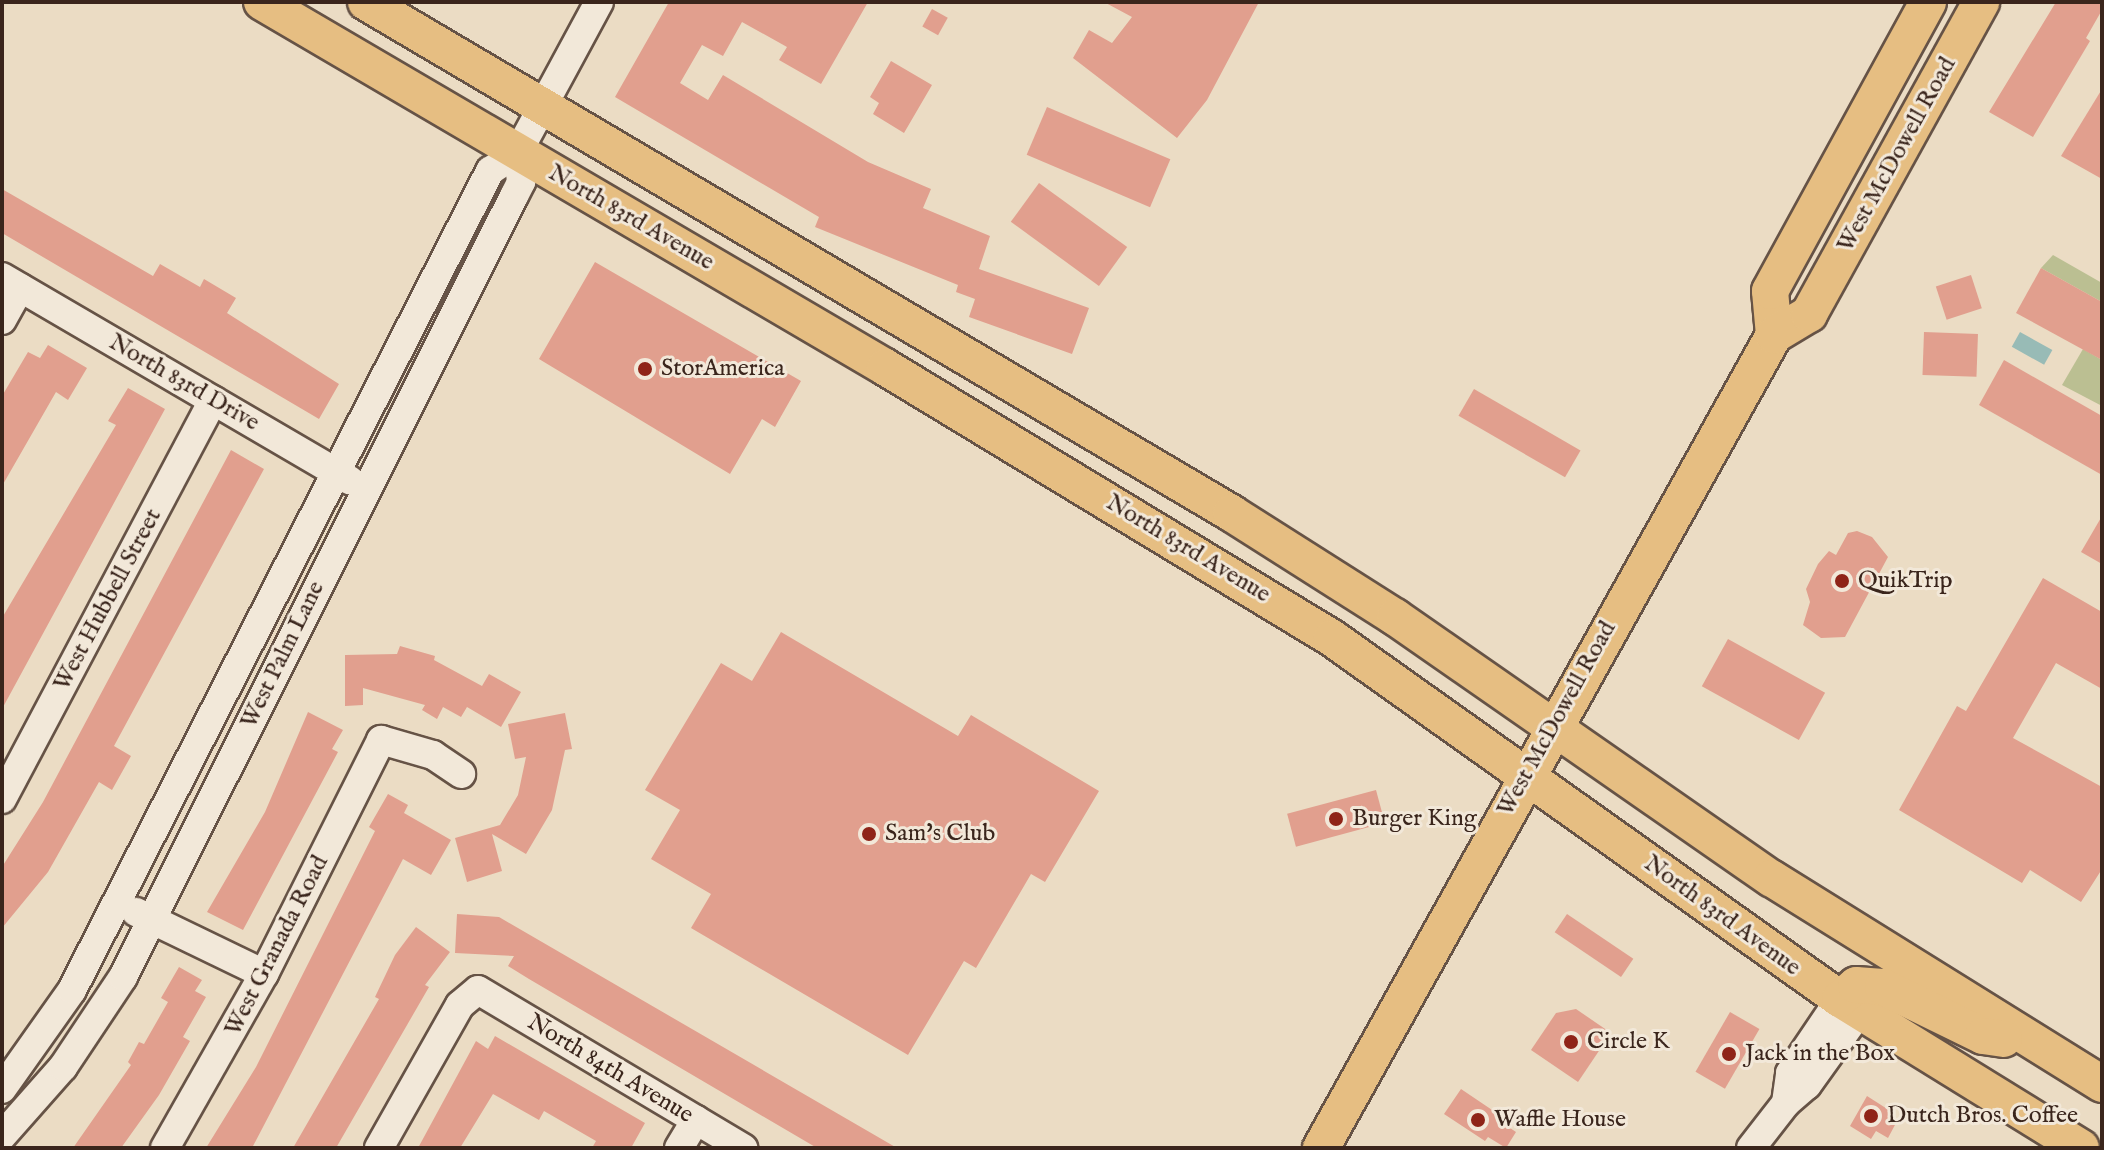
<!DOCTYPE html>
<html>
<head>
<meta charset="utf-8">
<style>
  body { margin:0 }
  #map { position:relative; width:2104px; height:1150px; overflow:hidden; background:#ebdcc4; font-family:"IM FELL English",serif }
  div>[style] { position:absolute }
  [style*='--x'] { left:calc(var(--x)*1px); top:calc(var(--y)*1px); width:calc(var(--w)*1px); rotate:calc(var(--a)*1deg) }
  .green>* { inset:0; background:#bbbf92 }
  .water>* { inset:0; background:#98bbb6; transform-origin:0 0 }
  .building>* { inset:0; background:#e19f8e; transform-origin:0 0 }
  .roads { filter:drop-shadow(2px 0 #665346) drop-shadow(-2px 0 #665346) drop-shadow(0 2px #665346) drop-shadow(0 -2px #665346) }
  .minor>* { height:28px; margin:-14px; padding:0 14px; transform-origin:14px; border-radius:14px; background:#f2e8d9 }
  .major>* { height:36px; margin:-18px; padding:0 18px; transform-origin:18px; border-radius:18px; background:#e6be82 }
  .dots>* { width:22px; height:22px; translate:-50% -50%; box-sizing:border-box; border:4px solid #f2e8d9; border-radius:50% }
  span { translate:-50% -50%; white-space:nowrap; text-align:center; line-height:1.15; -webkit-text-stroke:6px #f2e8d9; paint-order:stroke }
  .street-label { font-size:24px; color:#3a251c }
  .poi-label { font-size:24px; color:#3a251c }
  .left { translate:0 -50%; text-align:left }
  .frame { position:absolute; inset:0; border:4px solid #3a251c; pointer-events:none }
</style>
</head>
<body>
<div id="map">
  <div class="green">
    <i style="clip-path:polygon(2053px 255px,2102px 283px,2102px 302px,2041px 268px)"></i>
    <i style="clip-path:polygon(2083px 349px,2102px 360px,2102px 406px,2062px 385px)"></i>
  </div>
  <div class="water">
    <i style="left:2020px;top:332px;width:37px;height:17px;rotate:29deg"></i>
  </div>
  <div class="building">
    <i style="clip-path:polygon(669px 2px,868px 2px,821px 84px,779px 60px,787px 47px,742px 22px,723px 56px,702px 45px,680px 83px,708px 100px,723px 75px,868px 162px,931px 189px,923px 208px,990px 236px,979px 269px,1089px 308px,1072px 354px,969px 317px,975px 299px,956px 292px,958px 285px,815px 227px,819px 217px,615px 97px)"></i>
    <i style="clip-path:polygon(1104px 2px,1259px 2px,1207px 100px,1177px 138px,1073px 58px,1089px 30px,1112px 43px,1132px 17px)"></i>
    <i style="clip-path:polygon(2056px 2px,2102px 2px,2102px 10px,2086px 38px,2090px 41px,2033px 137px,1989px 112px)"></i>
    <i style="left:932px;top:9px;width:18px;height:20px;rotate:29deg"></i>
    <i style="clip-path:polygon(891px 61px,932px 85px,904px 133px,873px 114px,879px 103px,870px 97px)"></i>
    <i style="clip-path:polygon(2102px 89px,2102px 179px,2061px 156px)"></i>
    <i style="left:1047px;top:107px;width:134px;height:52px;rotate:23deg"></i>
    <i style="left:1039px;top:183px;width:109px;height:48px;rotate:36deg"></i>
    <i style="clip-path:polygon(2px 189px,153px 276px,160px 264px,200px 287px,204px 279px,236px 298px,227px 313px,339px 384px,319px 419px,2px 233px)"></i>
    <i style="clip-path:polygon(595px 262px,801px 381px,775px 427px,762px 419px,730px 474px,539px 359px)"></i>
    <i style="clip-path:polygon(2041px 268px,2102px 302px,2102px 360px,2016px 313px)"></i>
    <i style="left:1971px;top:275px;width:35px;height:37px;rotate:72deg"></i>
    <i style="left:1924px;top:332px;width:54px;height:43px;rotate:2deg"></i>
    <i style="clip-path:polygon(48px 345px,87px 368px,68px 400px,56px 392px,2px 486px,2px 396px,28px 352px,40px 358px)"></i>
    <i style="clip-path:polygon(2004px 360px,2102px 416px,2102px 475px,1979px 405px)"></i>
    <i style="clip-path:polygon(128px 388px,165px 409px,2px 709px,2px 618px,116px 425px,108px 421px)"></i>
    <i style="left:1474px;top:389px;width:123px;height:31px;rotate:30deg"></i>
    <i style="clip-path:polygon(231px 450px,264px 469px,114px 746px,131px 756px,112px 790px,99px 782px,48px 872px,2px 928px,2px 867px,43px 802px)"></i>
    <i style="clip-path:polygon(2102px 516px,2102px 564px,2081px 552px)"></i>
    <i style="clip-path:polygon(1857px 531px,1872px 537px,1888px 557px,1845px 637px,1821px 638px,1803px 625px,1810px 602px,1806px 589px,1818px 564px,1829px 551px,1836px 555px,1848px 533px)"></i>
    <i style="clip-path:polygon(2043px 578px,2102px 612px,2102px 689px,2056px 663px,2013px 738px,2102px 787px,2102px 869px,2081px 902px,2030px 870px,2022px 883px,1899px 810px,1957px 706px,1966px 711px)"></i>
    <i style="clip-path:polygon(781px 632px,958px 736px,971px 715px,1099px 791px,1045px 882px,1031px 874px,976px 968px,964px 961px,908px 1055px,691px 928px,711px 894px,651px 859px,680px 810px,645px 790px,721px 663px,752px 681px)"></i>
    <i style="left:1728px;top:639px;width:111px;height:54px;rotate:29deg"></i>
    <i style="clip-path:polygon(400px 646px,435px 656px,434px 660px,482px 686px,489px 674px,521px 692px,501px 727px,467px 707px,461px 717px,443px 707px,437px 719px,422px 710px,425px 705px,363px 688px,363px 705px,345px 706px,345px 655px,397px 654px)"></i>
    <i style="clip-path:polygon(308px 712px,343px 730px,332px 749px,338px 752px,243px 930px,207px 912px,265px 812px)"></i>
    <i style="clip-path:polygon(565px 713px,572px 749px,565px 750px,552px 810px,526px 854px,492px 834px,502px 871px,467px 882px,455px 838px,500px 825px,518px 795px,526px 757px,515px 759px,508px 724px)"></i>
    <i style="left:1376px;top:790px;width:34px;height:92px;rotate:75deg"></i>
    <i style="clip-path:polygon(388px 794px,408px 805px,404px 813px,451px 840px,431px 875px,403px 859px,252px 1148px,206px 1148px,256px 1067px,375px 831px,369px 827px)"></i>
    <i style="clip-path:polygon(457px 914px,499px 917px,897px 1148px,817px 1148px,529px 979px,508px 966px,514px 956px,455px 953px)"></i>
    <i style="left:1567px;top:914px;width:80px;height:22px;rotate:34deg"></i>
    <i style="clip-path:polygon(416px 927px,450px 952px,425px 985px,429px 987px,336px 1148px,293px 1148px,379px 999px,375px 997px,395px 955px)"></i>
    <i style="clip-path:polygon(179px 967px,202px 980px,195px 991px,206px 997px,183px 1037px,190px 1041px,159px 1095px,121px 1148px,73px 1148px,131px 1065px,128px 1062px,139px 1042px,144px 1044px,168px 1002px,161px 998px)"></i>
    <i style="clip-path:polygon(1576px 1009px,1611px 1033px,1578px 1082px,1531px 1050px,1556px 1013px)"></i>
    <i style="left:1730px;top:1012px;width:34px;height:69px;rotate:30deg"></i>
    <i style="clip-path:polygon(495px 1036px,645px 1123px,631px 1148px,592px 1148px,596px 1141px,544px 1111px,539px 1120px,493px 1094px,460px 1148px,418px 1148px,476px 1041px,488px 1049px)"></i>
    <i style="clip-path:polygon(1461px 1089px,1504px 1118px,1501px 1122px,1516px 1132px,1506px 1148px,1488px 1137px,1485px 1141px,1444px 1114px)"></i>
    <i style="clip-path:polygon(1867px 1096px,1892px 1112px,1888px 1118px,1896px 1123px,1888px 1138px,1876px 1131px,1871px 1139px,1850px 1126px)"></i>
  </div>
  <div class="roads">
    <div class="minor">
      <i style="--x:2;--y:277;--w:403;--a:30.3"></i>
      <i style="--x:2;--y:320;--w:37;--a:-61"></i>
      <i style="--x:2;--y:799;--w:451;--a:-62.1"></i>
      <i style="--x:136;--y:912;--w:142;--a:25.8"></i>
      <i style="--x:2;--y:1089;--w:121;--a:-54.7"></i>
      <i style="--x:72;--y:990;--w:920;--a:-62.96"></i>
      <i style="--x:490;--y:171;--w:34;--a:-34"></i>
      <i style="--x:518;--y:152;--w:170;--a:-61.6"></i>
      <i style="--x:1786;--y:1103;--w:30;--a:-82"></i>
      <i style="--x:1790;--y:1073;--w:89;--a:-56"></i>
      <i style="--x:2;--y:1136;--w:92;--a:-48.5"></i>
      <i style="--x:63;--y:1067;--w:108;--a:-56.3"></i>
      <i style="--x:123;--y:977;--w:873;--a:-63.41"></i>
      <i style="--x:514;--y:196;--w:16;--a:-63"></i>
      <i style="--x:521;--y:182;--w:30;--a:-96"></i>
      <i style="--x:165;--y:1148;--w:200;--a:-60.4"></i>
      <i style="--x:264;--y:974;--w:262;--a:-63.4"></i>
      <i style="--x:381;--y:740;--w:54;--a:16.1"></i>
      <i style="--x:433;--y:755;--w:34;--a:34"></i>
      <i style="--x:379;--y:1148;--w:164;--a:-60.5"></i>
      <i style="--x:460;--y:1005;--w:23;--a:-40"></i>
      <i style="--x:478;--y:990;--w:309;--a:30.8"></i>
      <i style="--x:679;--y:1148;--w:33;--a:-59"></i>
      <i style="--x:1751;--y:1148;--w:57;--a:-52.1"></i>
      <i style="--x:1786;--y:1103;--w:28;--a:-41"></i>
      <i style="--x:1807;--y:1085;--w:91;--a:-54.4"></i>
    </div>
    <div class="major">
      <i style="--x:262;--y:2;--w:722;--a:30.36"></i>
      <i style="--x:885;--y:367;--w:523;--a:31.23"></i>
      <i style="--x:1332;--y:638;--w:623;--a:35.4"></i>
      <i style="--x:1840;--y:999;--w:283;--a:31.7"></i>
      <i style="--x:366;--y:2;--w:1005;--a:30.57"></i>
      <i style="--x:1231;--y:513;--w:194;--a:32.4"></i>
      <i style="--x:1395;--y:617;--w:458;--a:34.8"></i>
      <i style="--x:1771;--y:878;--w:390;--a:31.9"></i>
      <i style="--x:1774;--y:335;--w:44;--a:-95.2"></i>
      <i style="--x:1770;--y:291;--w:329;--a:-61.3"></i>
      <i style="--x:1840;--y:999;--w:21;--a:-41"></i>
      <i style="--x:1856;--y:985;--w:27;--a:4"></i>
      <i style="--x:1883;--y:987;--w:111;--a:26.1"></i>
      <i style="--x:1983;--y:1036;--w:21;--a:8"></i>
      <i style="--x:1321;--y:1148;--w:931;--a:-60.87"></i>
      <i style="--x:1774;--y:335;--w:41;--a:-31"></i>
      <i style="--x:1809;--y:314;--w:356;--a:-61.1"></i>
    </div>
  </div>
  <div class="dots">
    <i style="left:645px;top:369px;background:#8f2418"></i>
    <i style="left:1842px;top:581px;background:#8f2418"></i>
    <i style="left:1336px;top:819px;background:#8f2418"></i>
    <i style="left:869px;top:834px;background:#8f2418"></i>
    <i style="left:1571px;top:1042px;background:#8f2418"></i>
    <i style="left:1729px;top:1054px;background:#8f2418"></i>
    <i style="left:1871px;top:1116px;background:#8f2418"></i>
    <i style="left:1478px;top:1120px;background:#8f2418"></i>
  </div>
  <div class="street-label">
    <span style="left:1897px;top:155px;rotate:-61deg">West McDowell Road</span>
    <span style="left:631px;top:218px;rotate:30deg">North 83rd Avenue</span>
    <span style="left:184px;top:383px;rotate:30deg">North 83rd Drive</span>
    <span style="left:1188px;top:549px;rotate:31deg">North 83rd Avenue</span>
    <span style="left:108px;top:600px;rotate:-62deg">West Hubbell Street</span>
    <span style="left:283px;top:655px;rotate:-64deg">West Palm Lane</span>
    <span style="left:1557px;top:719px;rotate:-61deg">West McDowell Road</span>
    <span style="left:1722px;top:916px;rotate:36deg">North 83rd Avenue</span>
    <span style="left:277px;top:946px;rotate:-63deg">West Granada Road</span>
    <span style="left:610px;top:1069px;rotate:31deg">North 84th Avenue</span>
  </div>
  <div class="poi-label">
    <span class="left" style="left:661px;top:369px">StorAmerica</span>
    <span class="left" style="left:1858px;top:581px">QuikTrip</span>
    <span class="left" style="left:1352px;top:819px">Burger King</span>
    <span class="left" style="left:885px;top:834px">Sam's Club</span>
    <span class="left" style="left:1587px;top:1042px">Circle K</span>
    <span class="left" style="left:1745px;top:1054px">Jack in the Box</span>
    <span class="left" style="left:1887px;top:1116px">Dutch Bros. Coffee</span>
    <span class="left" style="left:1494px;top:1120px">Waffle House</span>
  </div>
  <div class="frame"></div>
</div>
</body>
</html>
